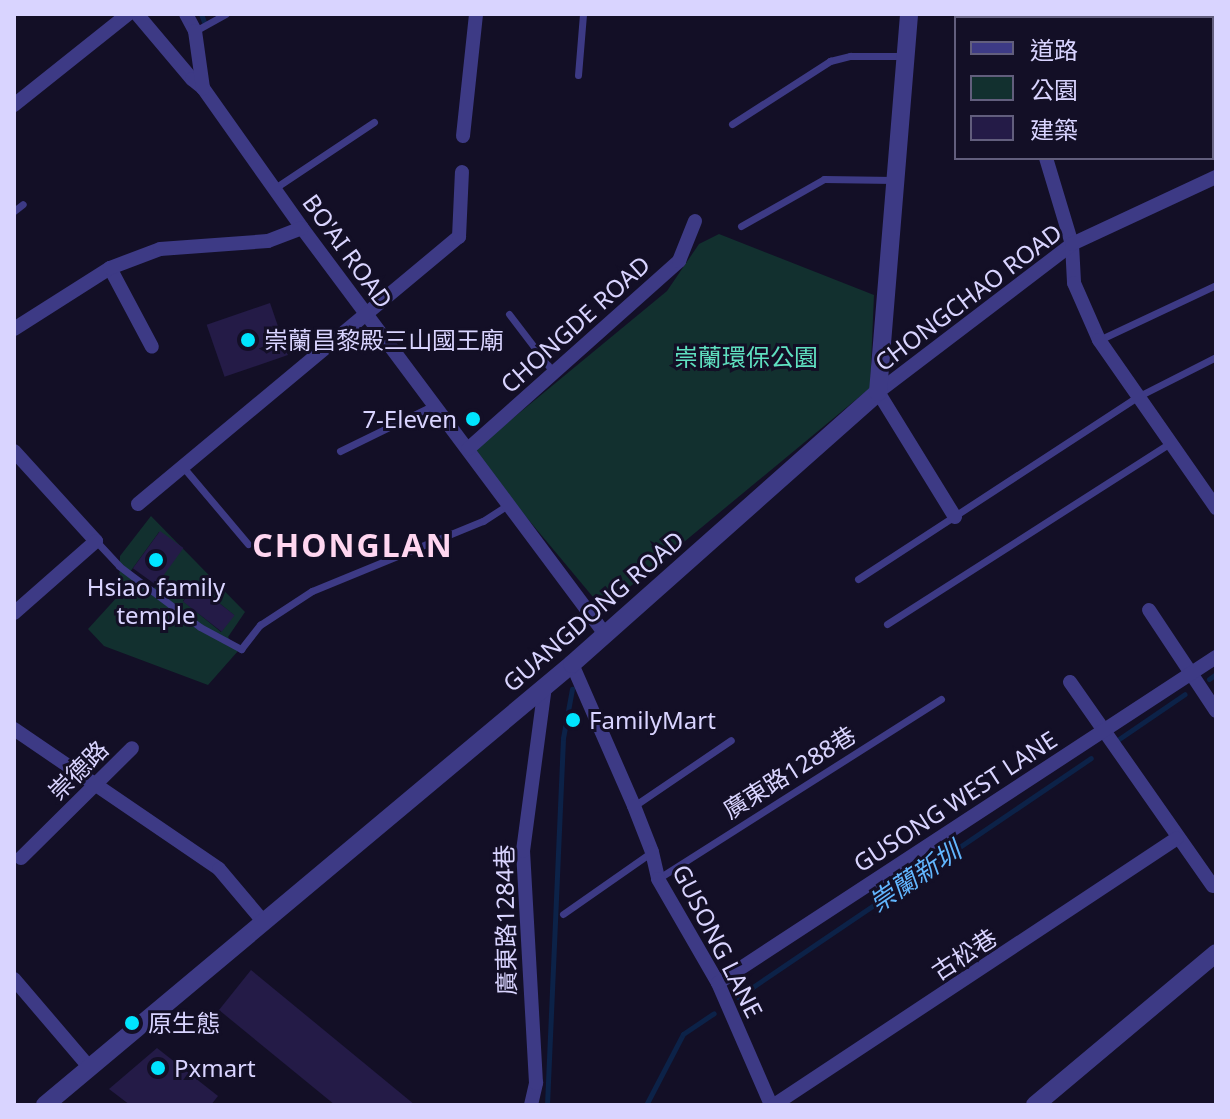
<!DOCTYPE html>
<html>
<head>
<meta charset="utf-8">
<style>
  body { margin:0 }
  #map { position:relative; width:1230px; height:1119px; overflow:hidden; background:#130f26; font-family:"Noto Sans","Noto Sans TC",sans-serif }
  div>[style] { position:absolute }
  [style*='--x'] { left:calc(var(--x)*1px); top:calc(var(--y)*1px); width:calc(var(--w)*1px); rotate:calc(var(--a)*1deg) }
  .green>* { inset:0; background:#12302f }
  .stream>* { height:5px; margin:-2.5px; padding:0 2.5px; transform-origin:2.5px; border-radius:2.5px; background:#0c2248 }
  .building>* { inset:0; background:#241b47; transform-origin:0 0 }
  .service>* { height:7px; margin:-3.5px; padding:0 3.5px; transform-origin:3.5px; border-radius:3.5px; background:#3d3a85 }
  .minor>* { height:14px; margin:-7px; padding:0 7px; transform-origin:7px; border-radius:7px; background:#3d3a85 }
  .tertiary>* { height:18px; margin:-9px; padding:0 9px; transform-origin:9px; border-radius:9px; background:#3d3a85 }
  .dots>* { width:22px; height:22px; translate:-50% -50%; box-sizing:border-box; border:4px solid #130f26; border-radius:50% }
  span { translate:-50% -50%; white-space:nowrap; text-align:center; line-height:1.15; -webkit-text-stroke:6px #130f26; paint-order:stroke }
  .street-label { font-size:24px; color:#d9d4ff }
  .poi-label { font-size:24px; color:#d9d4ff }
  .left { translate:0 -50%; text-align:left }
  .right { translate:-100% -50%; text-align:right }
  .park-label { font-size:24px; color:#5fe0c0 }
  .water-label { font-size:26px; color:#62b6ff; font-style:italic }
  .district-label { font-size:32px; color:#ffd6f0; font-weight:700; letter-spacing:2px }
  .frame { position:absolute; inset:0; border:16px solid #d9d4ff; pointer-events:none }
  .legend { position:absolute; left:954px; top:16px; width:260px; height:144px; box-sizing:border-box; background:#130f26; border:2px solid #625e7d; margin:0; padding:10px 14px; list-style:none; font-size:24px; color:#d9d4ff }
  .legend li { display:flex; align-items:center; gap:16px; height:40px }
  .legend b { width:40px; border:2px solid #625e7d }
</style>
</head>
<body>
<div id="map">
  <div class="green">
    <i style="clip-path:polygon(719px 234px,874px 295px,870px 388px,603px 609px,472px 452px,667px 291px,699px 244px)"></i>
    <i style="clip-path:polygon(evenodd,151px 516px,245px 612px,228px 637px,238px 651px,208px 685px,104px 646px,88px 629px,119px 595px,120px 556px,151px 516px,159px 532px,182px 549px,153px 589px,130px 572px,159px 532px,151px 516px,197px 585px,234px 615px,221px 632px,183px 601px,197px 585px)"></i>
  </div>
  <div class="stream">
    <i style="--x:201;--y:14;--w:9;--a:69"></i>
    <i style="--x:1209;--y:679;--w:9;--a:-36"></i>
    <i style="--x:1116;--y:741;--w:83;--a:-34.3"></i>
    <i style="--x:738;--y:997;--w:426;--a:-34.1"></i>
    <i style="--x:547;--y:1105;--w:367;--a:-87.5"></i>
    <i style="--x:563;--y:738;--w:50;--a:-79.6"></i>
    <i style="--x:646;--y:1105;--w:80;--a:-62.5"></i>
    <i style="--x:683;--y:1034;--w:37;--a:-34"></i>
  </div>
  <div class="building">
    <i style="left:270px;top:303px;width:55px;height:67px;rotate:71deg"></i>
    <i style="left:160px;top:531px;width:29px;height:46px;rotate:36deg"></i>
    <i style="left:196px;top:585px;width:49px;height:21px;rotate:38deg"></i>
    <i style="clip-path:polygon(251px 970px,415px 1105px,335px 1105px,219px 1010px)"></i>
    <i style="clip-path:polygon(157px 1048px,218px 1096px,211px 1105px,130px 1105px,109px 1089px)"></i>
  </div>
  <div class="service">
    <i style="--x:1159;--y:18;--w:8;--a:-30"></i>
    <i style="--x:195;--y:31;--w:35;--a:-29"></i>
    <i style="--x:1212;--y:34;--w:4;--a:-27"></i>
    <i style="--x:578;--y:75;--w:61;--a:-85.3"></i>
    <i style="--x:732;--y:124;--w:117;--a:-32.7"></i>
    <i style="--x:830;--y:61;--w:21;--a:-14"></i>
    <i style="--x:850;--y:56;--w:52;--a:0"></i>
    <i style="--x:275;--y:188;--w:119;--a:-33.7"></i>
    <i style="--x:14;--y:211;--w:11;--a:-38"></i>
    <i style="--x:741;--y:226;--w:95;--a:-29.5"></i>
    <i style="--x:824;--y:179;--w:70;--a:0.8"></i>
    <i style="--x:509;--y:314;--w:74;--a:52.7"></i>
    <i style="--x:1099;--y:340;--w:129;--a:-25.2"></i>
    <i style="--x:340;--y:451;--w:105;--a:-26.1"></i>
    <i style="--x:183;--y:467;--w:101;--a:49.8"></i>
    <i style="--x:96;--y:541;--w:34;--a:47"></i>
    <i style="--x:119;--y:566;--w:101;--a:37"></i>
    <i style="--x:200;--y:627;--w:47;--a:28.2"></i>
    <i style="--x:241;--y:649;--w:31;--a:-52"></i>
    <i style="--x:260;--y:625;--w:62;--a:-33.2"></i>
    <i style="--x:312;--y:591;--w:185;--a:-22.3"></i>
    <i style="--x:483;--y:521;--w:30;--a:-33"></i>
    <i style="--x:858;--y:579;--w:335;--a:-33.1"></i>
    <i style="--x:1139;--y:396;--w:86;--a:-26.9"></i>
    <i style="--x:887;--y:624;--w:336;--a:-32.6"></i>
    <i style="--x:634;--y:806;--w:117;--a:-34.2"></i>
    <i style="--x:659;--y:878;--w:334;--a:-32.4"></i>
    <i style="--x:563;--y:914;--w:108;--a:-34.9"></i>
  </div>
  <div class="minor">
    <i style="--x:137;--y:14;--w:85;--a:49.8"></i>
    <i style="--x:192;--y:79;--w:14;--a:39"></i>
    <i style="--x:203;--y:88;--w:171;--a:54.7"></i>
    <i style="--x:302;--y:228;--w:507;--a:53.27"></i>
    <i style="--x:186;--y:14;--w:19;--a:62"></i>
    <i style="--x:195;--y:31;--w:58;--a:82"></i>
    <i style="--x:1025;--y:14;--w:4;--a:76"></i>
    <i style="--x:14;--y:105;--w:146;--a:-38.6"></i>
    <i style="--x:463;--y:136;--w:123;--a:-83.9"></i>
    <i style="--x:1046;--y:158;--w:90;--a:73.2"></i>
    <i style="--x:1072;--y:244;--w:39;--a:87"></i>
    <i style="--x:1074;--y:283;--w:62;--a:66.3"></i>
    <i style="--x:1099;--y:340;--w:205;--a:55.1"></i>
    <i style="--x:110;--y:268;--w:89;--a:62"></i>
    <i style="--x:14;--y:329;--w:114;--a:-32.4"></i>
    <i style="--x:110;--y:268;--w:53;--a:-20.8"></i>
    <i style="--x:160;--y:249;--w:108;--a:-4.2"></i>
    <i style="--x:268;--y:241;--w:36;--a:-21"></i>
    <i style="--x:468;--y:449;--w:283;--a:-41.7"></i>
    <i style="--x:679;--y:261;--w:43;--a:-68.2"></i>
    <i style="--x:14;--y:451;--w:122;--a:47.7"></i>
    <i style="--x:96;--y:541;--w:109;--a:138.7"></i>
    <i style="--x:138;--y:504;--w:418;--a:-39.8"></i>
    <i style="--x:459;--y:237;--w:65;--a:-87.4"></i>
    <i style="--x:955;--y:517;--w:147;--a:-121.6"></i>
    <i style="--x:878;--y:392;--w:244;--a:-37.3"></i>
    <i style="--x:1072;--y:244;--w:159;--a:-25"></i>
    <i style="--x:1149;--y:610;--w:121;--a:56.4"></i>
    <i style="--x:572;--y:664;--w:155;--a:66.4"></i>
    <i style="--x:634;--y:806;--w:49;--a:68.6"></i>
    <i style="--x:652;--y:852;--w:28;--a:77"></i>
    <i style="--x:658;--y:879;--w:120;--a:60"></i>
    <i style="--x:718;--y:983;--w:133;--a:66.5"></i>
    <i style="--x:1070;--y:682;--w:249;--a:55"></i>
    <i style="--x:14;--y:729;--w:248;--a:34.3"></i>
    <i style="--x:219;--y:869;--w:67;--a:49.9"></i>
    <i style="--x:21;--y:858;--w:156;--a:-44.7"></i>
    <i style="--x:14;--y:979;--w:117;--a:49.5"></i>
    <i style="--x:718;--y:983;--w:595;--a:-33.21"></i>
    <i style="--x:531;--y:1105;--w:23;--a:-77"></i>
    <i style="--x:536;--y:1083;--w:232;--a:-93.2"></i>
    <i style="--x:523;--y:851;--w:166;--a:-82.4"></i>
    <i style="--x:774;--y:1105;--w:483;--a:-33.5"></i>
  </div>
  <div class="tertiary">
    <i style="--x:45;--y:1105;--w:687;--a:-39.92"></i>
    <i style="--x:572;--y:664;--w:409;--a:-41.6"></i>
    <i style="--x:878;--y:392;--w:379;--a:-85.3"></i>
    <i style="--x:1035;--y:1105;--w:236;--a:-40"></i>
  </div>
  <div class="dots">
    <i style="left:248px;top:340px;background:#00e5ff"></i>
    <i style="left:473px;top:419px;background:#00e5ff"></i>
    <i style="left:156px;top:560px;background:#00e5ff"></i>
    <i style="left:573px;top:720px;background:#00e5ff"></i>
    <i style="left:132px;top:1023px;background:#00e5ff"></i>
    <i style="left:158px;top:1068px;background:#00e5ff"></i>
  </div>
  <div class="street-label">
    <span style="left:348px;top:251px;rotate:54deg">BO'AI ROAD</span>
    <span style="left:968px;top:297px;rotate:-37deg">CHONGCHAO ROAD</span>
    <span style="left:575px;top:324px;rotate:-42deg">CHONGDE ROAD</span>
    <span style="left:593px;top:611px;rotate:-41deg">GUANGDONG ROAD</span>
    <span style="left:78px;top:770px;rotate:-45deg">崇德路</span>
    <span style="left:789px;top:772px;rotate:-32deg">廣東路1288巷</span>
    <span style="left:955px;top:801px;rotate:-33deg">GUSONG WEST LANE</span>
    <span style="left:505px;top:920px;rotate:-91deg">廣東路1284巷</span>
    <span style="left:718px;top:941px;rotate:63deg">GUSONG LANE</span>
    <span style="left:964px;top:954px;rotate:-33deg">古松巷</span>
  </div>
  <div class="poi-label">
    <span class="left" style="left:264px;top:340px">崇蘭昌黎殿三山國王廟</span>
    <span class="right" style="left:457px;top:419px">7-Eleven</span>
    <span style="left:156px;top:601px">Hsiao family<br>temple</span>
    <span class="left" style="left:589px;top:720px">FamilyMart</span>
    <span class="left" style="left:148px;top:1023px">原生態</span>
    <span class="left" style="left:174px;top:1068px">Pxmart</span>
  </div>
  <div class="park-label">
    <span style="left:746px;top:357px">崇蘭環保公園</span>
  </div>
  <div class="water-label">
    <span style="left:915px;top:877px;rotate:-34deg">崇蘭新圳</span>
  </div>
  <div class="district-label">
    <span style="left:353px;top:545px">CHONGLAN</span>
  </div>
  <div class="frame"></div>
  <ul class="legend">
  <li><b style="height:10px;background:#3d3a85"></b>道路</li>
  <li><b style="height:22px;background:#12302f"></b>公園</li>
  <li><b style="height:22px;background:#241b47"></b>建築</li>
  </ul>
</div>
</body>
</html>
